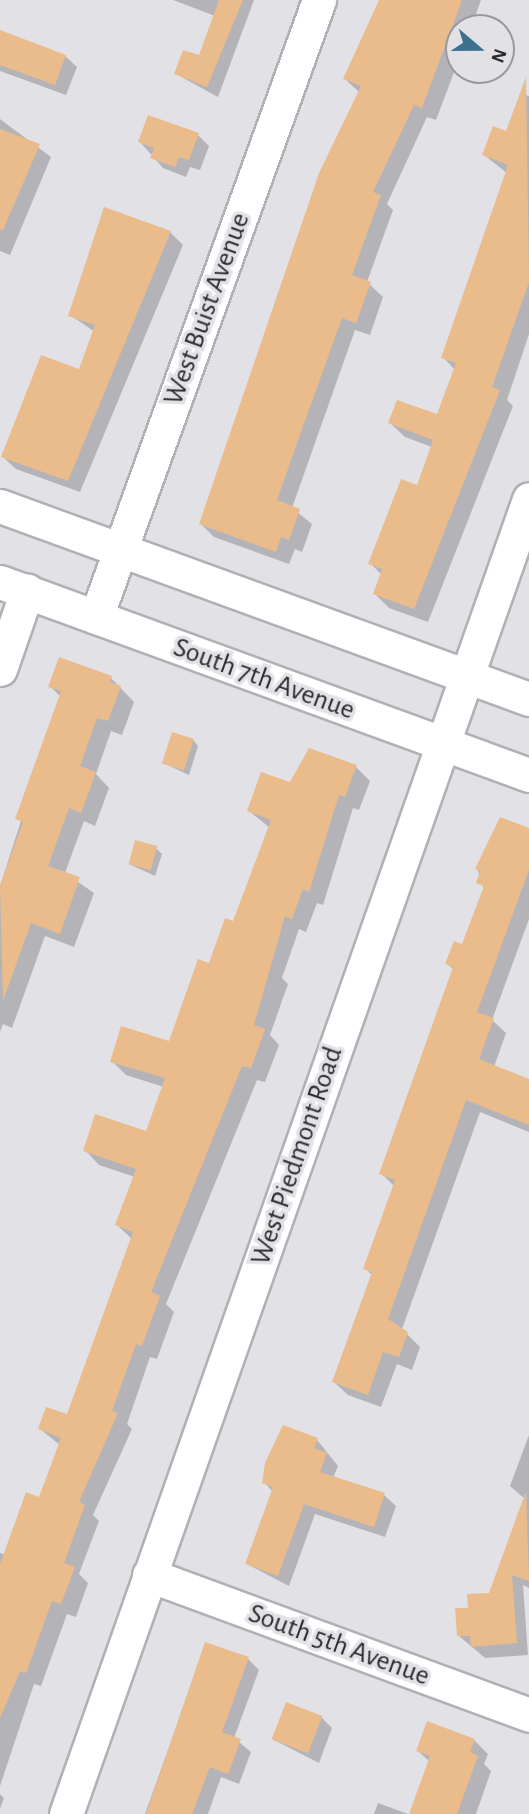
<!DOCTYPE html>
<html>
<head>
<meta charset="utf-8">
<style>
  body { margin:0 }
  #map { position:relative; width:529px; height:1814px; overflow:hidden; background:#e2e1e6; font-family:"Alegreya Sans",sans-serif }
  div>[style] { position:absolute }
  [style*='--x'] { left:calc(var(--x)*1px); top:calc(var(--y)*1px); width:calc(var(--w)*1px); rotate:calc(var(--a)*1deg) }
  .shadow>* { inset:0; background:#0003 }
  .building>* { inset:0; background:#ebbc8b; transform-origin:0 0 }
  .roads { filter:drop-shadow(2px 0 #b1b0b4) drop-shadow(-2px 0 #b1b0b4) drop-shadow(0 2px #b1b0b4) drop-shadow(0 -2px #b1b0b4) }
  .minor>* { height:33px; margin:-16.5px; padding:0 16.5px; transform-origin:16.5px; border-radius:16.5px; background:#fff }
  span { translate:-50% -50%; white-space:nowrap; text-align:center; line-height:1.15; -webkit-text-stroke:7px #e2e1e6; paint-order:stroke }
  .street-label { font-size:28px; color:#2b2b2d }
  .north { position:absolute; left:445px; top:14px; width:70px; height:70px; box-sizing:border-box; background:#e2e1e6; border:2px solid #99989c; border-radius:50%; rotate:110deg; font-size:19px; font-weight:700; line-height:28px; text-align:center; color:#2b2b2d }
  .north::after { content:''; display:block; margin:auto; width:24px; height:32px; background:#3b728d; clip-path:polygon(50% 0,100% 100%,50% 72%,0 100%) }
</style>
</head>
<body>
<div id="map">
  <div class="shadow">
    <i style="clip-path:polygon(173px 0,254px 0,218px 97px,176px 74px,200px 58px,215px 16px)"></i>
    <i style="clip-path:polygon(387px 0,481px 0,471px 28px,459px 28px,459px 59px,436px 120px,427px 117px,387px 204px,393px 210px,367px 282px,383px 297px,370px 335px,355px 330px,292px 508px,312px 524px,302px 552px,295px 549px,289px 564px,214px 537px,201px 524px,360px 93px,345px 79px)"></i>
    <i style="clip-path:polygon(0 32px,65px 56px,77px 67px,66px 95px,0 71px)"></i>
    <i style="clip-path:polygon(522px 94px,529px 96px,529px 334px,507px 400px,513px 406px,428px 622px,389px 608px,375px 594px,382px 575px,370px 563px,418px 487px,432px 447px,405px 437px,390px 423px,438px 417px,455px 370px,443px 357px,507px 173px,484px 155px,507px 134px)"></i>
    <i style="clip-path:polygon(0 119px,51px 157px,10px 255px,0 251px)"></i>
    <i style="clip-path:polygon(198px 135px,209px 146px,200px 170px,190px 167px,186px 177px,163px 168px,140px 142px)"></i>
    <i style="clip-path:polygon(170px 232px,183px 245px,80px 492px,16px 469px,3px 457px,80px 371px,95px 332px,70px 315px)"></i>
    <i style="clip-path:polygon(111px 678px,134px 702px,122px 735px,111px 731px,96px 774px,109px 788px,95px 826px,84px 821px,65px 873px,94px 893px,74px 947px,45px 936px,12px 1028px,3px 1024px,0 1032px,0 886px,61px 697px,50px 686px)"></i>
    <i style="clip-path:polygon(193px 740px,198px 746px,189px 775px,163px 763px)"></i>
    <i style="clip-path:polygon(356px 767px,370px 781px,359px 810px,353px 808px,323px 905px,317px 903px,306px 932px,299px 929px,282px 978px,288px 984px,270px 1035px,279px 1045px,265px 1082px,257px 1080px,166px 1304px,174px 1312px,157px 1359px,150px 1357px,127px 1424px,132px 1429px,93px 1515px,99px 1521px,79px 1574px,88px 1583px,76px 1617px,67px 1614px,41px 1686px,34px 1684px,0 1786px,0 1553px,5px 1555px,40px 1499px,60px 1445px,40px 1429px,68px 1416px,132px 1239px,117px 1225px,135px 1177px,99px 1165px,85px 1150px,147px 1133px,164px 1087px,126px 1075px,112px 1061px,170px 1043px,234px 923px,270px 828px,249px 811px,291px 785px)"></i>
    <i style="clip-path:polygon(529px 830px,529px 919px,492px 1020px,506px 1033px,494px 1067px,529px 1081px,529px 1132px,480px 1112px,402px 1329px,420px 1347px,412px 1370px,397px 1364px,381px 1407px,348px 1395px,334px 1382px,373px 1276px,365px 1268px,395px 1187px,381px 1173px,454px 970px,447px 963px,463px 946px,484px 889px,477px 868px)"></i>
    <i style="clip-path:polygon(156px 848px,162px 854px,155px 876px,129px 864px)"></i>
    <i style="clip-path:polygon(529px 1435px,529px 1588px,523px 1585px,528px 1655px,485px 1658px,459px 1636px,470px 1609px,490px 1594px,525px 1499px,510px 1486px)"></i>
    <i style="clip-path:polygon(317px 1440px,338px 1466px,333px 1478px,384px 1495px,396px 1506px,385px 1537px,315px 1514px,289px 1586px,247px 1564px,273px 1492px,264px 1482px)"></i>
    <i style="clip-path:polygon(206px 1644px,248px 1659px,259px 1670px,234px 1738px,251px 1752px,239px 1784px,221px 1777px,208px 1814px,145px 1814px)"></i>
    <i style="clip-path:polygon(321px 1717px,332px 1728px,319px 1763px,274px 1740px)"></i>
    <i style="clip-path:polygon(474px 1740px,488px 1754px,484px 1764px,491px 1771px,476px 1814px,411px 1814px,430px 1762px,418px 1751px)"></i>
    <i style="clip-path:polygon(0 1794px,4px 1798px,0 1809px)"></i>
    <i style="clip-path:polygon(378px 1803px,408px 1814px,374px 1814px)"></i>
  </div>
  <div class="building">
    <i style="clip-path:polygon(219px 0,243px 0,207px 87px,174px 74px,183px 50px,199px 55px)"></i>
    <i style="clip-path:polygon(379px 0,462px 0,422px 108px,414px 105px,373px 192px,381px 195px,352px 275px,371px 282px,356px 323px,342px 318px,302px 429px,277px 500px,300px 509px,289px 540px,281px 537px,276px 552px,199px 524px,319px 173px,361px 86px,343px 79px)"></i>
    <i style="clip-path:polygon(0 30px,66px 55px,55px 85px,0 65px)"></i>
    <i style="clip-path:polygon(526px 77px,529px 282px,492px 387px,500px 390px,414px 609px,373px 594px,382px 569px,368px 564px,401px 479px,417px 485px,433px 440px,388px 423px,397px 400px,437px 414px,456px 363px,441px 358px,508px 165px,482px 155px,493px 126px,506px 131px)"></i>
    <i style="clip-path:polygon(148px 115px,199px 133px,189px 160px,179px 157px,175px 167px,150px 158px,154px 148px,138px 142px)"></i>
    <i style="clip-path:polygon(0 129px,40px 144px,3px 230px,0 230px)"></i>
    <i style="clip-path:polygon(104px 207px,171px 231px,68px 481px,1px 457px,41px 355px,79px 369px,95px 325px,68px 316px)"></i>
    <i style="clip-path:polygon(59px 657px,112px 676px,110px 682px,121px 686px,108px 721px,97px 718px,80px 766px,96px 772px,81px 813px,69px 808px,48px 866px,80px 877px,60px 934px,31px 923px,3px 1001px,0 885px,23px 822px,15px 819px,61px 691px,48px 687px)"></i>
    <i style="left:172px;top:732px;width:23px;height:33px;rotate:18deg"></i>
    <i style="clip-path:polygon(309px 748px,357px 765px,345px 797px,339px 795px,309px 892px,303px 889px,292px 919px,285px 916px,254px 1025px,265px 1029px,251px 1068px,242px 1066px,151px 1292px,160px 1296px,142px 1346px,136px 1344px,112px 1411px,118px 1413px,79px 1502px,85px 1505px,64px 1563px,75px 1567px,61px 1604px,52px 1601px,26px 1673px,20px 1671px,0 1718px,0 1564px,26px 1492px,39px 1497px,61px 1438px,38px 1429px,46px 1407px,67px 1414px,133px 1232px,115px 1225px,136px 1169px,83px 1151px,95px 1114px,146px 1131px,165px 1078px,110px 1062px,121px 1026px,169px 1041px,198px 959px,209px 963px,225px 918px,233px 921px,271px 820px,247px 811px,261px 772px,290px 782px)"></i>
    <i style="clip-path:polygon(500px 817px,529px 828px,529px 870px,477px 1012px,494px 1018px,479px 1059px,529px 1079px,529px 1125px,466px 1100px,388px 1319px,408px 1332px,399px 1357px,383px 1352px,368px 1395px,332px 1382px,372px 1272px,363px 1269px,395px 1180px,379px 1174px,453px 967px,445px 964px,454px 941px,462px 944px,484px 886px,476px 883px,480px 871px,475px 869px)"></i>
    <i style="left:135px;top:840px;width:23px;height:25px;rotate:15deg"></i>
    <i style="clip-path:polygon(283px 1425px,318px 1438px,314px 1448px,327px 1453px,320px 1472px,385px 1493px,374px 1527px,304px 1504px,278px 1576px,245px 1564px,273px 1487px,262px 1483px,265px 1463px)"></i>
    <i style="clip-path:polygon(526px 1491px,529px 1581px,512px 1575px,517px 1643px,471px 1647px,470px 1636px,457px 1636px,455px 1608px,468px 1608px,467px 1594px,489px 1593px)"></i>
    <i style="clip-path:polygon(205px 1642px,249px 1657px,222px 1732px,241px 1739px,228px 1774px,210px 1767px,192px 1814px,146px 1814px)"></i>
    <i style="left:286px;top:1702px;width:39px;height:40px;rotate:21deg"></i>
    <i style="clip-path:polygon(427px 1721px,475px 1739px,470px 1752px,478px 1756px,457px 1814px,409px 1814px,430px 1756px,416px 1751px)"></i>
  </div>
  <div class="roads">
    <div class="minor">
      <i style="--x:0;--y:506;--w:563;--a:20.04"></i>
      <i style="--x:0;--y:582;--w:563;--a:20.04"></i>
      <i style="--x:96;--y:617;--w:656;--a:-70.13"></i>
      <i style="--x:0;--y:669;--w:83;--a:-70.9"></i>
      <i style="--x:149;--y:1575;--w:405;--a:20.2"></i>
      <i style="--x:66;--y:1814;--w:1394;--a:-70.6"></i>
    </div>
  </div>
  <div class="street-label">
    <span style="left:207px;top:309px;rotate:-70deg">West Buist Avenue</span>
    <span style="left:264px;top:679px;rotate:20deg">South 7th Avenue</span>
    <span style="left:297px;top:1156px;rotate:-71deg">West Piedmont Road</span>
    <span style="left:339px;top:1645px;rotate:20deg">South 5th Avenue</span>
  </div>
  <div class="north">N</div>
</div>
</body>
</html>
